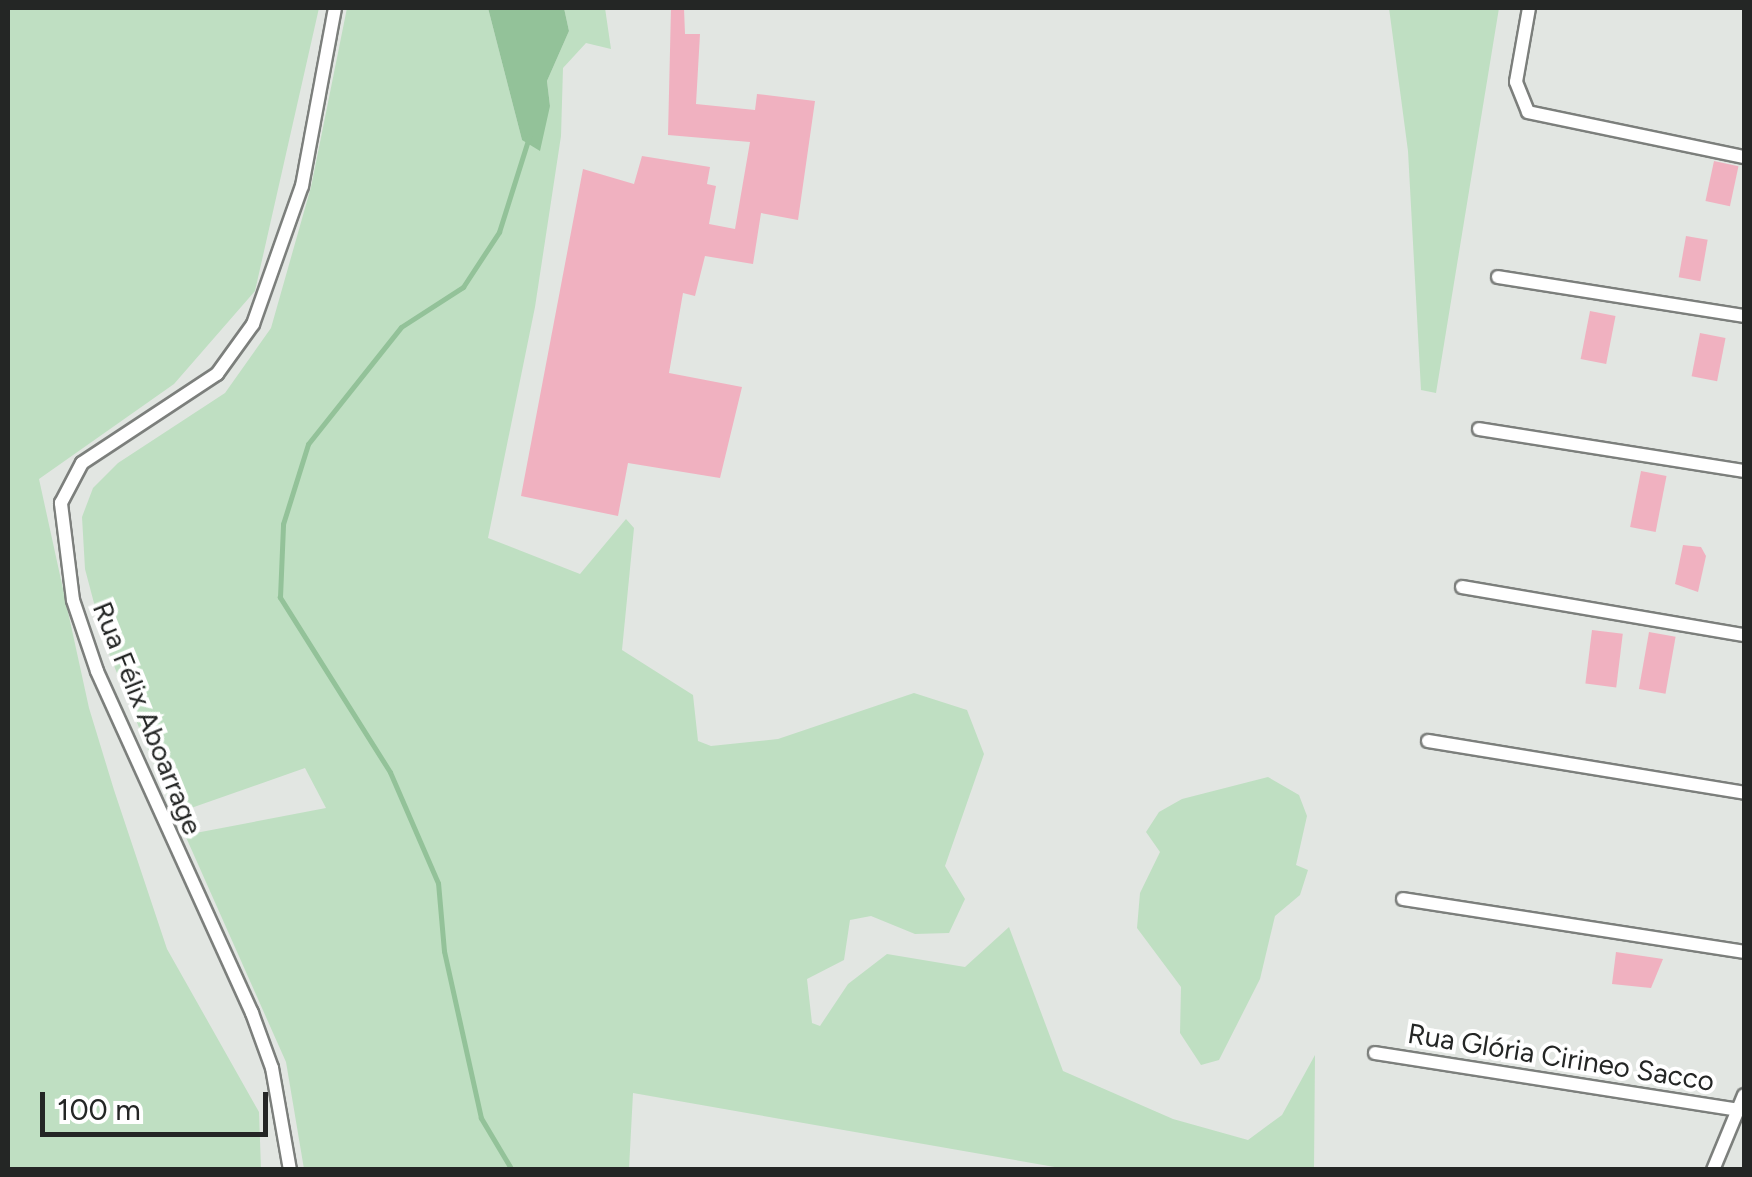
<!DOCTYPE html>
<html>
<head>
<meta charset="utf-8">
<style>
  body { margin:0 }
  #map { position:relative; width:1752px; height:1177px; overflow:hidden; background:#e2e6e2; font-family:Figtree,sans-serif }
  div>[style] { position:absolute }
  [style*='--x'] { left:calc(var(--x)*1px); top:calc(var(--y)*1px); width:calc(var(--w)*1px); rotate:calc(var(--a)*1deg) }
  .green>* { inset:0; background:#bfdfc2 }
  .water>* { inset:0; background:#93c299 }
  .stream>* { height:5px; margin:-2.5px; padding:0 2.5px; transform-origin:2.5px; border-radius:2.5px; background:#93c299 }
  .building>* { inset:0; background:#f0b1c0; transform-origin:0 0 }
  .roads { filter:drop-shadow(2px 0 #7c7f7c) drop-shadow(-2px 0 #7c7f7c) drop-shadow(0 2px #7c7f7c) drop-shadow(0 -2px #7c7f7c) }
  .minor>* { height:12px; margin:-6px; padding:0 6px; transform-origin:6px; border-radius:6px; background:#fff }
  span { translate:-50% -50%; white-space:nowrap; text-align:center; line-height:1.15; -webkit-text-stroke:8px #fff; paint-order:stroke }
  .street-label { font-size:28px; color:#242625 }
  .frame { position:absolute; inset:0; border:10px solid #242625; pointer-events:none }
  .scale { position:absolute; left:40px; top:1092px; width:228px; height:45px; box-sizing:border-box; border:5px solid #242625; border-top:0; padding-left:12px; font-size:30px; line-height:35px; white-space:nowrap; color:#242625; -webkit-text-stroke:8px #fff; paint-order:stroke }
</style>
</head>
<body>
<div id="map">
  <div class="green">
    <i style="clip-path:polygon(8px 8px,319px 8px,255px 291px,174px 384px,39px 479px,89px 708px,114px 790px,167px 949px,259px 1112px,261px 1169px,8px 1169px)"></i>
    <i style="clip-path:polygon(347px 8px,488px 8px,522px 140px,550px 106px,547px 81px,569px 31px,564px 8px,605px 8px,611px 49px,586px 43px,563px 68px,561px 136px,535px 307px,488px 538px,580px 574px,626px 519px,634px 528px,622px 650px,693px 695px,698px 741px,711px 746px,778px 739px,914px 693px,967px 710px,984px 754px,945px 866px,965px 899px,949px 933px,915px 934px,871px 916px,850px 920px,844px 960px,807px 979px,812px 1023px,820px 1026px,848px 984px,887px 954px,965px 967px,1009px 927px,1063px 1071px,1173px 1119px,1248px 1140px,1282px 1115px,1315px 1055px,1314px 1169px,1066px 1169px,633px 1093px,629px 1169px,304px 1169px,286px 1062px,185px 835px,326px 808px,305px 768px,174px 814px,104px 641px,85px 569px,82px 517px,93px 488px,118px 463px,225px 393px,271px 328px,311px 187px)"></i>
    <i style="clip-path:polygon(1389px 8px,1499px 8px,1436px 393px,1421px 390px,1408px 151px)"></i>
    <i style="clip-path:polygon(1268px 777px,1299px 795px,1307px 816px,1296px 865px,1308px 870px,1300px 895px,1275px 916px,1260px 979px,1219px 1060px,1201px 1065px,1180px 1033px,1181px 987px,1137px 928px,1140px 893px,1160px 852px,1146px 832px,1159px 812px,1182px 799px)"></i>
  </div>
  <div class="water">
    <i style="clip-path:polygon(488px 8px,564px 8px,569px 31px,547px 81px,550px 106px,540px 151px,522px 140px)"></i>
  </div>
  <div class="stream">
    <i style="--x:512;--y:1170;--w:61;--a:-120.8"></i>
    <i style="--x:481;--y:1118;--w:171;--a:-102.5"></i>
    <i style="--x:444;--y:951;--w:68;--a:-95"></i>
    <i style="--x:438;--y:883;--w:121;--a:-113.4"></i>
    <i style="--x:390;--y:772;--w:207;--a:-122.2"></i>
    <i style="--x:280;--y:597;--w:73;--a:-87.6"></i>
    <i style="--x:283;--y:524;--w:84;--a:-72.6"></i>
    <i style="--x:308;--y:444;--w:149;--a:-51.5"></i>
    <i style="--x:401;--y:327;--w:74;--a:-32.8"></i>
    <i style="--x:463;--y:287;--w:66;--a:-56.8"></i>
    <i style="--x:499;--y:232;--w:100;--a:-72.5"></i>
  </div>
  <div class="building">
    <i style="clip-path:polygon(671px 8px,684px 8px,685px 34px,700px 34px,696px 104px,755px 110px,757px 94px,815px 101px,798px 220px,761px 213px,753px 264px,705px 256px,695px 296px,683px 293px,669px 373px,742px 387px,720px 478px,628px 463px,618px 516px,521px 496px,583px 169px,634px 184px,642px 156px,710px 167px,707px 184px,716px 186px,709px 224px,735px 229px,750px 142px,668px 135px)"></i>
    <i style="left:1714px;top:161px;width:25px;height:41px;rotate:12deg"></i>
    <i style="left:1686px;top:236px;width:22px;height:42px;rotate:10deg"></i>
    <i style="left:1590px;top:311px;width:26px;height:49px;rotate:11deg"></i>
    <i style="left:1700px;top:333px;width:26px;height:44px;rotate:11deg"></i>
    <i style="left:1641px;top:471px;width:26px;height:57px;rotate:11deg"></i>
    <i style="clip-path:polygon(1683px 545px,1701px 547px,1706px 556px,1698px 592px,1675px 584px)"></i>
    <i style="left:1592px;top:630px;width:31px;height:54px;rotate:7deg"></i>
    <i style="left:1649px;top:632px;width:27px;height:58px;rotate:10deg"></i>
    <i style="clip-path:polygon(1616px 952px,1663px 959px,1651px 988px,1612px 984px)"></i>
  </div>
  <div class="roads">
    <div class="minor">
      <i style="--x:1529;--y:8;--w:75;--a:100"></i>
      <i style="--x:1516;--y:82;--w:32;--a:68"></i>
      <i style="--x:1528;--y:112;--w:221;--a:11.8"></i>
      <i style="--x:1498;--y:277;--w:249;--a:9"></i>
      <i style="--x:1479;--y:429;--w:268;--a:9"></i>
      <i style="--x:1462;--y:587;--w:286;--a:9.7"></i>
      <i style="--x:1428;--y:741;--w:320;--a:9.3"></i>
      <i style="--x:1403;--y:899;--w:345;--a:8.8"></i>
      <i style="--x:1375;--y:1053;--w:369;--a:8.9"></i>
      <i style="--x:290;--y:1170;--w:104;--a:-100"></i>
      <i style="--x:272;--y:1068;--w:59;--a:-110"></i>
      <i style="--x:252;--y:1013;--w:375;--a:-114.4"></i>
      <i style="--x:97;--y:671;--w:75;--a:-108.7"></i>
      <i style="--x:73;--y:600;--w:98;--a:-97.1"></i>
      <i style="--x:61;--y:503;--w:45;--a:-62.3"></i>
      <i style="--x:82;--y:463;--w:162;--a:-33.4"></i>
      <i style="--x:217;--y:374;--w:62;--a:-54.2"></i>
      <i style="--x:253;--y:324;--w:146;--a:-70.5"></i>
      <i style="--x:302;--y:186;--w:181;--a:-79.5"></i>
      <i style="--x:1713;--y:1170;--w:81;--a:-67.5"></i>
    </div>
  </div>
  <div class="street-label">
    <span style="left:148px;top:718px;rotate:68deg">Rua Félix Aboarrage</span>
    <span style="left:1561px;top:1057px;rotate:9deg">Rua Glória Cirineo Sacco</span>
  </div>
  <div class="frame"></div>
  <div class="scale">100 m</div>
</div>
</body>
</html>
